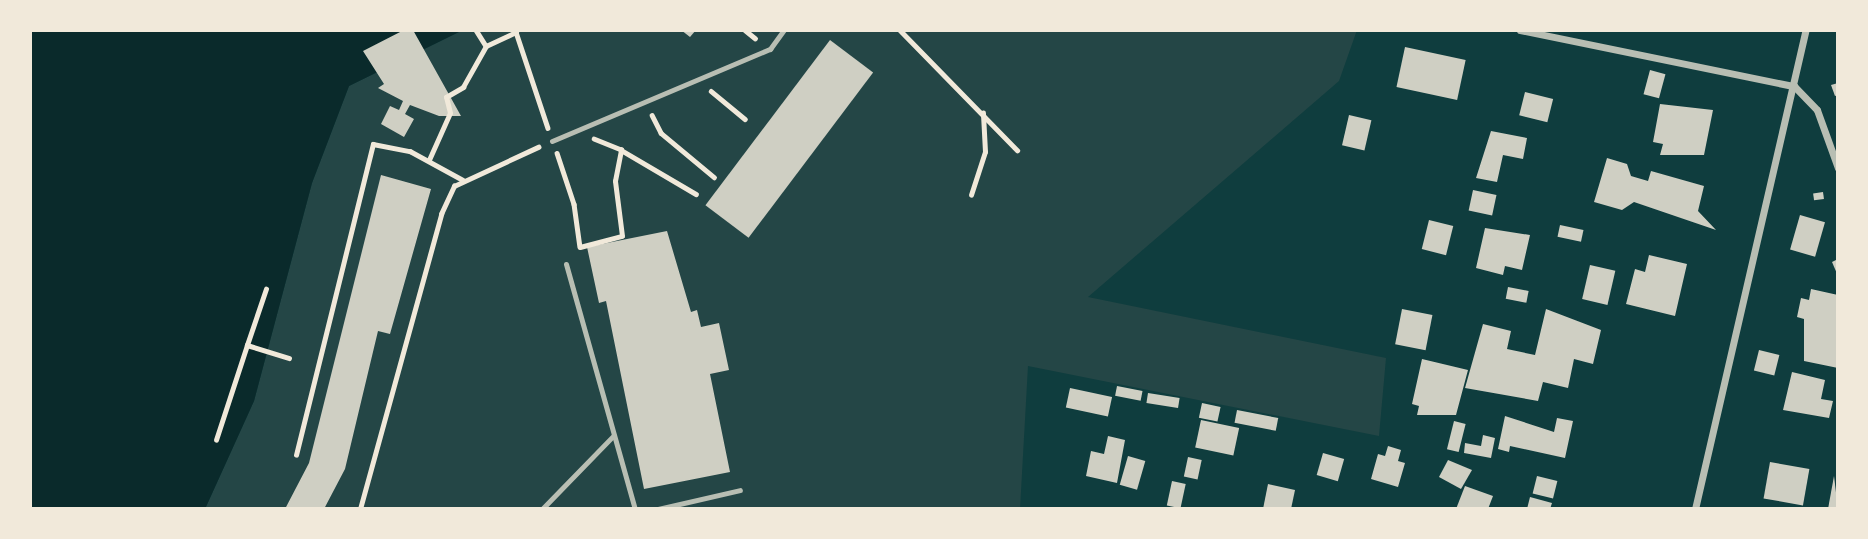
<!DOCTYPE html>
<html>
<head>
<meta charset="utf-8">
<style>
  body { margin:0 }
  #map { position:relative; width:1868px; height:539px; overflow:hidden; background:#0f3d3e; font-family:Helvetica,sans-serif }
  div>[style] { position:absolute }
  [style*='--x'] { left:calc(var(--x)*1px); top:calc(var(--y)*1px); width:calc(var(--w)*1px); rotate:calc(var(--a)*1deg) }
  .green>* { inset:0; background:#244646 }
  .water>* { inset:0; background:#0a2a2b }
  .building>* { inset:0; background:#cfcfc3; transform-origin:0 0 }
  .path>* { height:4.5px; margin:-2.25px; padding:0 2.25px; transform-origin:2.25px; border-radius:2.25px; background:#f1e9da }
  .service>* { height:5px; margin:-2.5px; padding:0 2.5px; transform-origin:2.5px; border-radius:2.5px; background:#b8beb3 }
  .minor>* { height:7px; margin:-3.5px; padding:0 3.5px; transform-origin:3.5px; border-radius:3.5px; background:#b8beb3 }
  span { translate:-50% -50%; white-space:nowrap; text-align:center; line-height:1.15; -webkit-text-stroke:5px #f1e9da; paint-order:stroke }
  .frame { position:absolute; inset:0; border:32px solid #f1e9da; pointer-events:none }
</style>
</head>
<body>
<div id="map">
  <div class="green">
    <i style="clip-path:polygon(463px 30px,1357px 30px,1339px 81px,1088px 297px,1386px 358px,1379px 436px,1028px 366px,1020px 509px,205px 509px,254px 401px,312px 183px,349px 86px)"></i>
  </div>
  <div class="water">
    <i style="clip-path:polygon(30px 30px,463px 30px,349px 86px,312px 183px,254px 401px,205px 509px,30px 509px)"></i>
  </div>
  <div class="building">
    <i style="clip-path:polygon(404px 30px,413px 30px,461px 116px,439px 116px,410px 105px,405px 114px,414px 119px,404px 137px,381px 124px,390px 106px,399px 110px,403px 101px,378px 88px,384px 84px,363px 51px)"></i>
    <i style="clip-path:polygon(681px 30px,696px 30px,690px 37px)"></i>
    <i style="left:830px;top:40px;width:54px;height:207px;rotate:37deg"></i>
    <i style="left:1405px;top:47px;width:62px;height:41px;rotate:12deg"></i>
    <i style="left:1650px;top:70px;width:16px;height:25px;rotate:15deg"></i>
    <i style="clip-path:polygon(1838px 83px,1838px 95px,1835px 96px,1831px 85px)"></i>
    <i style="left:1525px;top:92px;width:29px;height:24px;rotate:14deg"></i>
    <i style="clip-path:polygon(1660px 104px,1713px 110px,1704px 155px,1660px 155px,1663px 144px,1653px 142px)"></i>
    <i style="left:1349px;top:115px;width:23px;height:31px;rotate:13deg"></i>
    <i style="clip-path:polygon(1491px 131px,1527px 138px,1523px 159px,1503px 155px,1497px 182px,1476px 178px)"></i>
    <i style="clip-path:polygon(1607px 158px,1627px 164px,1631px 176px,1648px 181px,1651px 171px,1704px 186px,1698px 211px,1716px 230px,1634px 202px,1622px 210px,1594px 202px)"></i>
    <i style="clip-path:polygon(381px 175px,431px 189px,390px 334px,378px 331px,345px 469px,324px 509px,285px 509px,309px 463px)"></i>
    <i style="left:1473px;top:190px;width:24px;height:21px;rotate:12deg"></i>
    <i style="left:1823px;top:192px;width:7px;height:10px;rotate:82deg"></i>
    <i style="left:1800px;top:215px;width:26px;height:36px;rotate:16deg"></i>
    <i style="left:1429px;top:220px;width:25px;height:30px;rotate:14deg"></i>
    <i style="left:1560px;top:225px;width:24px;height:12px;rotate:12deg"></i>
    <i style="clip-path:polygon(1485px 228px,1530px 235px,1522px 270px,1505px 266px,1503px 275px,1476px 268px)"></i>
    <i style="clip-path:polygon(667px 231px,691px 312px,697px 310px,701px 327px,719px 323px,729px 370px,710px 374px,730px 472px,644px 489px,606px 301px,599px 303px,587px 247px)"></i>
    <i style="clip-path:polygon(1649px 255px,1687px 264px,1675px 316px,1626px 304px,1635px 269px,1645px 272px)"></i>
    <i style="clip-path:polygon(1838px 259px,1838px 276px,1832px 262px)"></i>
    <i style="left:1590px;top:265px;width:26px;height:35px;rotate:13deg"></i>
    <i style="left:1508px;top:287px;width:21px;height:12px;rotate:11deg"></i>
    <i style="clip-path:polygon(1811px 289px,1838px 295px,1838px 368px,1804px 361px,1804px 319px,1797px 317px,1801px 298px,1809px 300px)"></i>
    <i style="left:1402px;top:309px;width:31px;height:36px;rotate:11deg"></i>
    <i style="clip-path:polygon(1546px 309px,1601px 330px,1593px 364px,1574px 359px,1568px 388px,1543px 382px,1538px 401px,1465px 388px,1483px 324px,1511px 331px,1507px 349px,1535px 355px)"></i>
    <i style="left:1759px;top:350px;width:21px;height:21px;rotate:14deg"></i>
    <i style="clip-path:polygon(1422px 359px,1468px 370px,1456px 415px,1417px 415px,1419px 406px,1412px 404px)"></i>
    <i style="clip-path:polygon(1792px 372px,1825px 380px,1821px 399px,1833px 401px,1829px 418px,1783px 410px)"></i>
    <i style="left:1117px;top:386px;width:26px;height:10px;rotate:11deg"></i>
    <i style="left:1070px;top:388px;width:43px;height:20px;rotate:12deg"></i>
    <i style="left:1148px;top:393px;width:32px;height:10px;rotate:9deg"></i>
    <i style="left:1202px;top:403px;width:19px;height:15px;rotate:12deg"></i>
    <i style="left:1237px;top:410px;width:42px;height:13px;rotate:11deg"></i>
    <i style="clip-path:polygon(1505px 416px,1554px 432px,1557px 418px,1573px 421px,1565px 458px,1510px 446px,1509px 452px,1498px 449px)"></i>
    <i style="left:1201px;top:420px;width:39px;height:28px;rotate:12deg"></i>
    <i style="left:1454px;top:421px;width:12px;height:29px;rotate:14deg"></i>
    <i style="clip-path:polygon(1483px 435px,1495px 438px,1491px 458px,1464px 453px,1465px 443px,1481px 446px)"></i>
    <i style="clip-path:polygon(1108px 436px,1125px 440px,1117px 483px,1086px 476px,1091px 451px,1104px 454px)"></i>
    <i style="clip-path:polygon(1388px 446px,1401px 450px,1398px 461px,1405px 463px,1398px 487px,1371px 479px,1378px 454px,1385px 456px)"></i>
    <i style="left:1323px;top:453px;width:22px;height:23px;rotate:16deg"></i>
    <i style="left:1128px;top:456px;width:18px;height:30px;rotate:16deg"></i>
    <i style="left:1188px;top:457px;width:14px;height:20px;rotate:12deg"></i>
    <i style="clip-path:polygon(1448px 460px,1472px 470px,1461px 489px,1439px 477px)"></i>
    <i style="left:1770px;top:462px;width:40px;height:37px;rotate:10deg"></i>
    <i style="left:1537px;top:476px;width:21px;height:18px;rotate:14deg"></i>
    <i style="clip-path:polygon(1834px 476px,1838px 509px,1828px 509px)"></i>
    <i style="left:1172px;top:481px;width:14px;height:25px;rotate:12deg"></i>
    <i style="clip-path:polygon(1268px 484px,1295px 490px,1291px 509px,1263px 509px)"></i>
    <i style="clip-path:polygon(1465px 486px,1493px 496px,1488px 509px,1456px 509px)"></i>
    <i style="clip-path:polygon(1530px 497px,1552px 503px,1550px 509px,1527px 509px)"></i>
  </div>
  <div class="path">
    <i style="--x:476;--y:30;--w:19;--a:58"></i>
    <i style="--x:486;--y:46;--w:33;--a:-25"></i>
    <i style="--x:516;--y:32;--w:101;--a:71.6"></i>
    <i style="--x:745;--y:30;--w:13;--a:39"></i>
    <i style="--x:900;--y:30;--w:168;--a:45.7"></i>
    <i style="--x:711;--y:91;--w:44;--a:39.5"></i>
    <i style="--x:652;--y:115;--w:20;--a:63"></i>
    <i style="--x:661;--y:133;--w:69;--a:39.7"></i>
    <i style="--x:621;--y:150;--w:87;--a:30.4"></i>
    <i style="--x:557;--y:153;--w:54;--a:71.6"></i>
    <i style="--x:574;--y:204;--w:43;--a:82.1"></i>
    <i style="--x:429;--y:160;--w:51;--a:-65.9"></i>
    <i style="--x:450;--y:113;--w:16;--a:-104"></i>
    <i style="--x:446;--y:97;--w:20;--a:-30"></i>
    <i style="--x:463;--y:87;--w:47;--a:-60.7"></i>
    <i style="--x:971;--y:195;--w:45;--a:-72"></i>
    <i style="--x:985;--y:152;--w:39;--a:-93"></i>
    <i style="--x:580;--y:247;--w:43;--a:-14.7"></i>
    <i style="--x:622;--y:236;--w:55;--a:-97.3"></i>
    <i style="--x:615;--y:181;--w:32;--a:-79"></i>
    <i style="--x:621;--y:150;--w:29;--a:-158"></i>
    <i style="--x:247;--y:345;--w:59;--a:-71.3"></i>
    <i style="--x:216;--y:440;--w:100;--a:-71.9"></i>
    <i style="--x:247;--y:345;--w:44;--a:17.2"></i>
    <i style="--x:296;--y:455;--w:320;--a:-76.1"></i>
    <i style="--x:373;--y:144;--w:38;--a:11"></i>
    <i style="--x:410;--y:151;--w:60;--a:28.7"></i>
    <i style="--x:360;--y:509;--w:306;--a:-74.6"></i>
    <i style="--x:441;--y:214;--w:31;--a:-65"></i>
    <i style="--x:454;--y:186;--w:93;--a:-24.9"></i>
  </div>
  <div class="service">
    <i style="--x:552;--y:141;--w:237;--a:-22.9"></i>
    <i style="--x:770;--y:49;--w:24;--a:-54"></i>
    <i style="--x:566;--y:264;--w:255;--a:74.3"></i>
    <i style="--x:542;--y:509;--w:102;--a:-45.8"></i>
    <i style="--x:658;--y:509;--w:84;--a:-13"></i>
  </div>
  <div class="minor">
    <i style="--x:1520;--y:30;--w:280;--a:11.6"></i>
    <i style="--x:1794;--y:86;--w:33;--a:46"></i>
    <i style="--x:1817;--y:110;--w:62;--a:70.1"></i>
    <i style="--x:1695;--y:509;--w:492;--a:-77"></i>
  </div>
  <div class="frame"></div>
</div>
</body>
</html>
